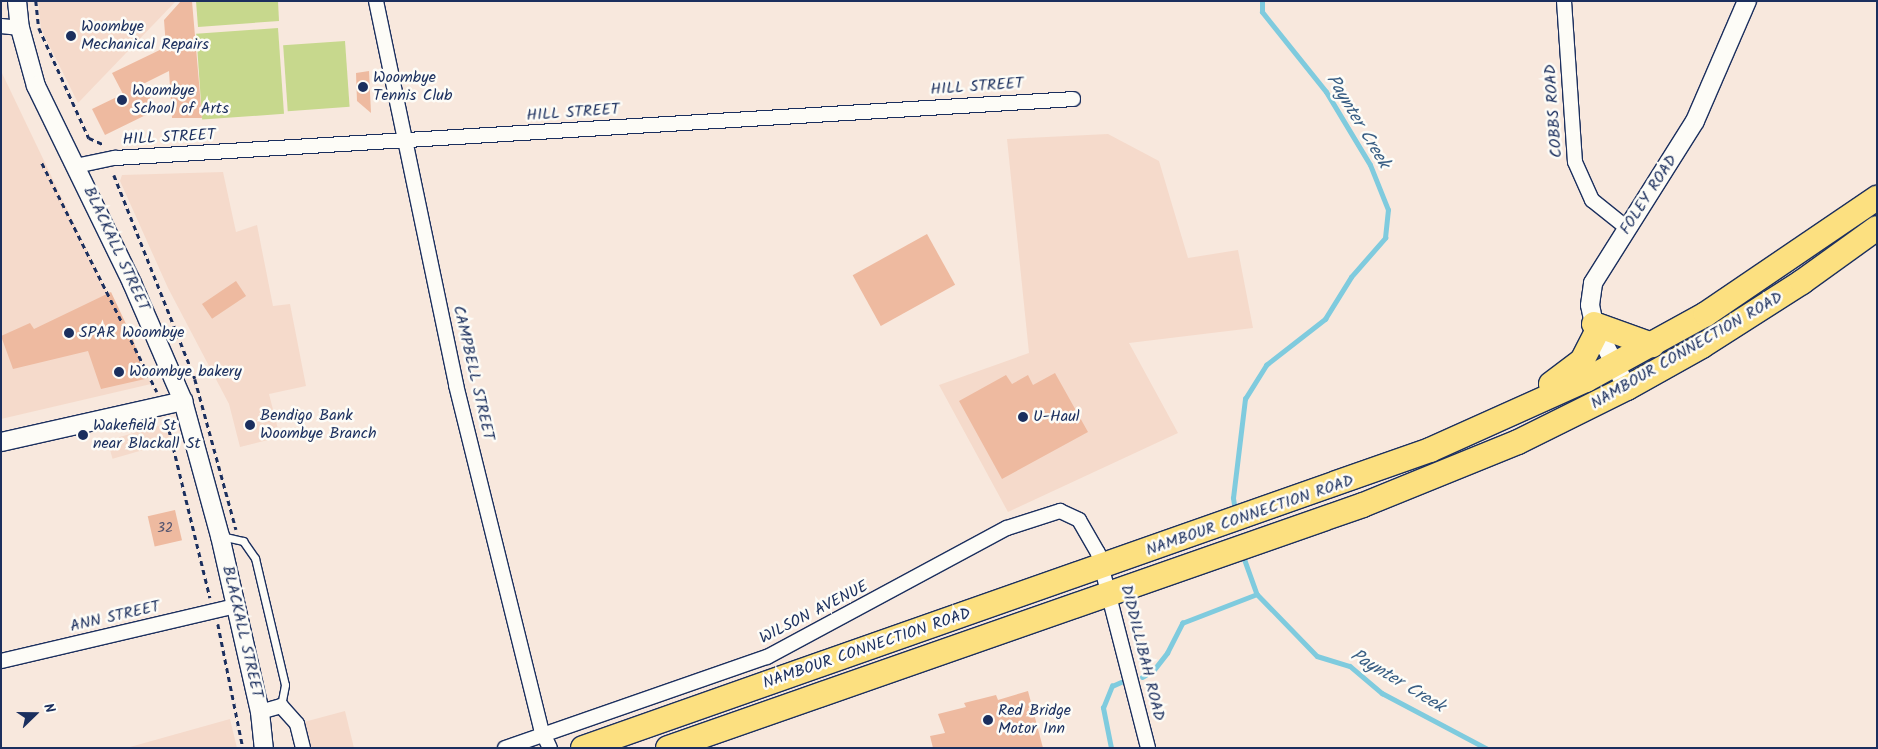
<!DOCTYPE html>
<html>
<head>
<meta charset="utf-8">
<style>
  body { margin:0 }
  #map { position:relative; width:1878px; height:749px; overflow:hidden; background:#f8e8dd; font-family:Kalam,sans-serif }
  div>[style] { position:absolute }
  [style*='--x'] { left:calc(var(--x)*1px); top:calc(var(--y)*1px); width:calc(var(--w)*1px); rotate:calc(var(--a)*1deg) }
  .built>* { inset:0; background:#f5dacb; transform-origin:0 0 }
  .green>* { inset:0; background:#c7d88d; transform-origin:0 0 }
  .stream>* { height:4.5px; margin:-2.25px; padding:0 2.25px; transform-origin:2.25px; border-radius:2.25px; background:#7fcbde }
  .building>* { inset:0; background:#eebaa0; transform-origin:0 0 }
  .path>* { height:2.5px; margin-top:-1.25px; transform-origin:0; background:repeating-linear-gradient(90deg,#1b2f5e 0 5px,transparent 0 9px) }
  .roads { filter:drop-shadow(1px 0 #1b2f5e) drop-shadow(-1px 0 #1b2f5e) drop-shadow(0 1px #1b2f5e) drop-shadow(0 -1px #1b2f5e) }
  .service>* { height:7px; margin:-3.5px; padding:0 3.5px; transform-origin:3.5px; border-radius:3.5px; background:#fdfcf7 }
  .minor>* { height:14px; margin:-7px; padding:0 7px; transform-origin:7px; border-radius:7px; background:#fdfcf7 }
  .tertiary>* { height:18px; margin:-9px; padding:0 9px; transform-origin:9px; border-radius:9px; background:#fdfcf7 }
  .trunk>* { height:24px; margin:-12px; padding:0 12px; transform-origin:12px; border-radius:12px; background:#fce080 }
  .dots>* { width:14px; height:14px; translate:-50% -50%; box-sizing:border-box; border:2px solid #fdfcf7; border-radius:50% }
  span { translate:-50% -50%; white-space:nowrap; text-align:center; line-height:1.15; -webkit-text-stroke:5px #fdfcf7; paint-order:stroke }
  .number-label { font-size:14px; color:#50526e }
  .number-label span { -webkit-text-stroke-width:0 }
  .poi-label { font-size:16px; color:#1b2f5e }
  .left { translate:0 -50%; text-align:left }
  .street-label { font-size:16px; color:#1b2f5e }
  .water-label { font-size:18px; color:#395e84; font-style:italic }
  .frame { position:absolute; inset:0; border:2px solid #1b2f5e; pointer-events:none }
  .north { position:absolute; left:10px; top:689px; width:50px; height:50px; -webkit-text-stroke:4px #fdfcf7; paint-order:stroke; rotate:68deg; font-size:14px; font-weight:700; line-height:20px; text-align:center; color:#1b2f5e }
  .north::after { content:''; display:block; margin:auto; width:18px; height:22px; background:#1b2f5e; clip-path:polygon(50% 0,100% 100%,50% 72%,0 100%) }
</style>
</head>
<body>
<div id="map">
  <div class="built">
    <i style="clip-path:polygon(38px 1px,176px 1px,78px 103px,41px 29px)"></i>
    <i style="clip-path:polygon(1px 71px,151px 384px,1px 419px)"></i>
    <i style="clip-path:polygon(1108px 134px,1159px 161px,1188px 258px,1238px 250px,1253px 328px,1129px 343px,1178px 433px,1008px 512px,939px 385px,1029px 353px,1007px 139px)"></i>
    <i style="clip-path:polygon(223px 172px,236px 232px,257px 225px,273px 306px,290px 304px,306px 386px,269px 394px,280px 437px,240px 447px,229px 404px,168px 288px,120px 181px,122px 175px)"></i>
    <i style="left:165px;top:424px;width:19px;height:60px;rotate:74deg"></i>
    <i style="clip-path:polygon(345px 711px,354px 748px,310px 748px,304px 722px)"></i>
    <i style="clip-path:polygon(230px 719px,237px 748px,130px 748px,130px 747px)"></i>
  </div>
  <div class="green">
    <i style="clip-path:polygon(196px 1px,278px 1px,279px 21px,198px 27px)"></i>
    <i style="left:278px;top:28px;width:86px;height:82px;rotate:86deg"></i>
    <i style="left:345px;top:41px;width:66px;height:62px;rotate:86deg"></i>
  </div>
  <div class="stream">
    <i style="--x:1235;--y:511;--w:13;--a:-99"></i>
    <i style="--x:1233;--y:498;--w:100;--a:-83.1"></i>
    <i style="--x:1245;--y:399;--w:40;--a:-58"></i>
    <i style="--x:1266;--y:365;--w:75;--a:-37.9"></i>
    <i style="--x:1325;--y:319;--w:49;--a:-58.2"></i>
    <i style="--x:1351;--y:277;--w:52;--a:-48.9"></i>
    <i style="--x:1385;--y:238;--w:28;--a:-84"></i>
    <i style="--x:1388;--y:210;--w:48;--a:-111.8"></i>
    <i style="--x:1370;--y:165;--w:85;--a:-121.1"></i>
    <i style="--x:1326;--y:92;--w:102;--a:-128.7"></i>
    <i style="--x:1262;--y:12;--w:11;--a:-90"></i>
    <i style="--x:1243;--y:555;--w:41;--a:70.3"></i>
    <i style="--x:1257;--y:594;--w:86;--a:45.9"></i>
    <i style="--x:1317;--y:656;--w:34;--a:17"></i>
    <i style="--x:1350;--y:666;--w:42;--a:40.2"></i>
    <i style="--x:1382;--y:693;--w:118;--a:27.9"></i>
    <i style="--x:1142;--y:677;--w:13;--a:-29"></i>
    <i style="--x:1153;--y:671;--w:23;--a:-52"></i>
    <i style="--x:1167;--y:653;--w:34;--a:-63"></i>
    <i style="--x:1182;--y:623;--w:80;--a:-21.1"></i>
    <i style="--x:1111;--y:748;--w:41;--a:-101.3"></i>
    <i style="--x:1103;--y:708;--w:24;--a:-68"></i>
    <i style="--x:1112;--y:686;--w:10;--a:-24"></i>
  </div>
  <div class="building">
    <i style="clip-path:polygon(181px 1px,192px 1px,202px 118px,172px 118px,169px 71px,143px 84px,156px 110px,105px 135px,92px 109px,123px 94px,112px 73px,166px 47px,164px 20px)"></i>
    <i style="clip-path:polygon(369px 71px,371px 113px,357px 101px,356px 73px)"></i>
    <i style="left:927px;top:234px;width:58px;height:85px;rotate:61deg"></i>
    <i style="left:236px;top:281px;width:18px;height:41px;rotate:56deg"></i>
    <i style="clip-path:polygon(111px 292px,133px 339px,145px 379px,101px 389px,88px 351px,13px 369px,1px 336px,30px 323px,34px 329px)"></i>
    <i style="clip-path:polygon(1055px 373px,1088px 432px,1002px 479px,959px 401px,1006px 375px,1012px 384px,1028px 375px,1033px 385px)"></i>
    <i style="left:175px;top:510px;width:31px;height:28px;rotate:77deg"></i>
    <i style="clip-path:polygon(1028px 691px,1043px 748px,933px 748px,930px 736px,945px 733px,938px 714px,966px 707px,964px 703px,996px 695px,998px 700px)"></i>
  </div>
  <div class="path">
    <i style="--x:36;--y:1;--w:27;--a:84"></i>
    <i style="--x:39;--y:28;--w:121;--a:65.6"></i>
    <i style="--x:89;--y:138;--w:17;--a:24"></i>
    <i style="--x:42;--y:163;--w:256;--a:63.3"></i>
    <i style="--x:114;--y:175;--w:219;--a:68.3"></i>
    <i style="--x:195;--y:379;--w:156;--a:74.7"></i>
    <i style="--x:167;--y:421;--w:182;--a:76.3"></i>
    <i style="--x:218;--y:624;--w:126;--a:78.6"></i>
  </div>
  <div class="roads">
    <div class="service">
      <i style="--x:221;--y:536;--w:23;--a:13"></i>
      <i style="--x:243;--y:541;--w:21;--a:55"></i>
      <i style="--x:255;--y:558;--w:130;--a:76.7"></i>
      <i style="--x:285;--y:685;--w:21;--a:101"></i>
    </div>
    <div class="minor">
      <i style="--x:376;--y:1;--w:392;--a:78.2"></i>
      <i style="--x:456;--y:385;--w:354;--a:76.1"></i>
      <i style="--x:541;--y:729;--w:21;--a:65"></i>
      <i style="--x:1564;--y:1;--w:161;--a:86.1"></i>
      <i style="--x:1575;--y:162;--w:42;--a:65.9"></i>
      <i style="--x:1592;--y:200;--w:45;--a:38.7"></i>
      <i style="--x:1;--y:26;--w:19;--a:6"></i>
      <i style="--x:76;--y:166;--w:40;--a:-12"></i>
      <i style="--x:115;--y:158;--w:960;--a:-3.52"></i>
      <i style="--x:1;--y:661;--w:241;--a:-13.2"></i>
      <i style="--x:260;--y:712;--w:22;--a:-16"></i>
      <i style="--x:281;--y:706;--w:24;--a:48"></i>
      <i style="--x:297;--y:724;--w:25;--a:76"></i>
      <i style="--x:505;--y:748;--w:277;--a:-19.2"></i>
      <i style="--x:767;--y:657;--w:272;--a:-28.3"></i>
      <i style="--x:1007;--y:528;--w:56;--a:-17.8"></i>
      <i style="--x:1060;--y:511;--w:21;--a:25"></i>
      <i style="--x:1079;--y:520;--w:38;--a:60"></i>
      <i style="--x:1098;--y:553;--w:201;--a:75.6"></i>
    </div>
    <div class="tertiary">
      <i style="--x:17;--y:1;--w:27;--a:84"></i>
      <i style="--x:20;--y:28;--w:60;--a:74.6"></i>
      <i style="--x:36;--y:86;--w:219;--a:64"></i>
      <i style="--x:132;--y:283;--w:129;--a:66.6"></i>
      <i style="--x:183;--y:401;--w:140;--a:74.7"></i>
      <i style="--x:220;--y:536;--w:180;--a:77.2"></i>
      <i style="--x:260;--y:712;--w:36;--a:84"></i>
      <i style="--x:1627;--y:388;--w:72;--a:-117.3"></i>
      <i style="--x:1594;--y:324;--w:19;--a:-102"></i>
      <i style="--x:1590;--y:305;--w:22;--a:-82"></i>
      <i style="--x:1593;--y:283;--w:191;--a:-57.8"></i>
      <i style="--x:1695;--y:121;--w:131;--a:-66.6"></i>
      <i style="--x:1;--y:442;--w:187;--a:-12.7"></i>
    </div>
    <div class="trunk">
      <i style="--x:1594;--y:324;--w:62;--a:19.9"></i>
      <i style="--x:1551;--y:384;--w:39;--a:-37"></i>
      <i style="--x:1582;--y:361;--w:33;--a:-63"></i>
      <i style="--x:583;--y:748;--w:898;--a:-19.38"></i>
      <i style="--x:1430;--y:450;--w:171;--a:-24.2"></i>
      <i style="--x:1586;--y:380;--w:137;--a:-28.8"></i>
      <i style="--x:1706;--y:314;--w:207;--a:-34.2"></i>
      <i style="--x:668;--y:748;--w:736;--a:-19.27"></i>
      <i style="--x:1363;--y:505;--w:167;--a:-22.1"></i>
      <i style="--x:1518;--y:442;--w:122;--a:-26.4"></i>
      <i style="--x:1627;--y:388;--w:86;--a:-29.2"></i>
      <i style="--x:1702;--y:346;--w:119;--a:-32.6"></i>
      <i style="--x:1802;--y:282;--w:92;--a:-35.8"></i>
    </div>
  </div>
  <div class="dots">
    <i style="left:71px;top:36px;background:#1b2f5e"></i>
    <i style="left:363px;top:87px;background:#1b2f5e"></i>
    <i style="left:122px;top:100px;background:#1b2f5e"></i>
    <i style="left:69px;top:333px;background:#1b2f5e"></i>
    <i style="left:119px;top:372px;background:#1b2f5e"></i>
    <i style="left:1023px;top:417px;background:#1b2f5e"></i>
    <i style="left:250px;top:425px;background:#1b2f5e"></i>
    <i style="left:83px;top:435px;background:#1b2f5e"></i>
    <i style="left:988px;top:720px;background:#1b2f5e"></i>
  </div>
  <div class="number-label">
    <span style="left:165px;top:528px">32</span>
  </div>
  <div class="poi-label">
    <span class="left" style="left:81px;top:36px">Woombye<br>Mechanical Repairs</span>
    <span class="left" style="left:373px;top:87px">Woombye<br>Tennis Club</span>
    <span class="left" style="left:132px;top:100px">Woombye<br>School of Arts</span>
    <span class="left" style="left:79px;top:333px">SPAR Woombye</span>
    <span class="left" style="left:129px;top:372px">Woombye bakery</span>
    <span class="left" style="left:260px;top:425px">Bendigo Bank<br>Woombye Branch</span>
    <span class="left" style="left:1033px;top:417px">U-Haul</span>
    <span class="left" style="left:93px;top:435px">Wakefield St<br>near Blackall St</span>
    <span class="left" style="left:998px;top:720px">Red Bridge<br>Motor Inn</span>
  </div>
  <div class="street-label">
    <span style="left:977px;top:87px;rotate:-4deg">HILL STREET</span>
    <span style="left:1554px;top:111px;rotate:-94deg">COBBS ROAD</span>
    <span style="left:573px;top:113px;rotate:-4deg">HILL STREET</span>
    <span style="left:169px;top:138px;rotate:-3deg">HILL STREET</span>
    <span style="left:1649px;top:195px;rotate:-57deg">FOLEY ROAD</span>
    <span style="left:116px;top:249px;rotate:65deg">BLACKALL STREET</span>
    <span style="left:1687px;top:351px;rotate:-30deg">NAMBOUR CONNECTION ROAD</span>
    <span style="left:473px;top:373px;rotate:77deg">CAMPBELL STREET</span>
    <span style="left:1250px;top:516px;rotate:-19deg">NAMBOUR CONNECTION ROAD</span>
    <span style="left:814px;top:613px;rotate:-27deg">WILSON AVENUE</span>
    <span style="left:115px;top:617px;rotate:-13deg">ANN STREET</span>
    <span style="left:242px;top:632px;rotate:77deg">BLACKALL STREET</span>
    <span style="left:867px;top:649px;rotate:-19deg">NAMBOUR CONNECTION ROAD</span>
    <span style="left:1142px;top:653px;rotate:76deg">DIDDILLIBAH ROAD</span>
  </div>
  <div class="water-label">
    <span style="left:1357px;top:122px;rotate:59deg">Paynter Creek</span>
    <span style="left:1397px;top:682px;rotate:31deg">Paynter Creek</span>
  </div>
  <div class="frame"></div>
  <div class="north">N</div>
</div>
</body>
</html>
